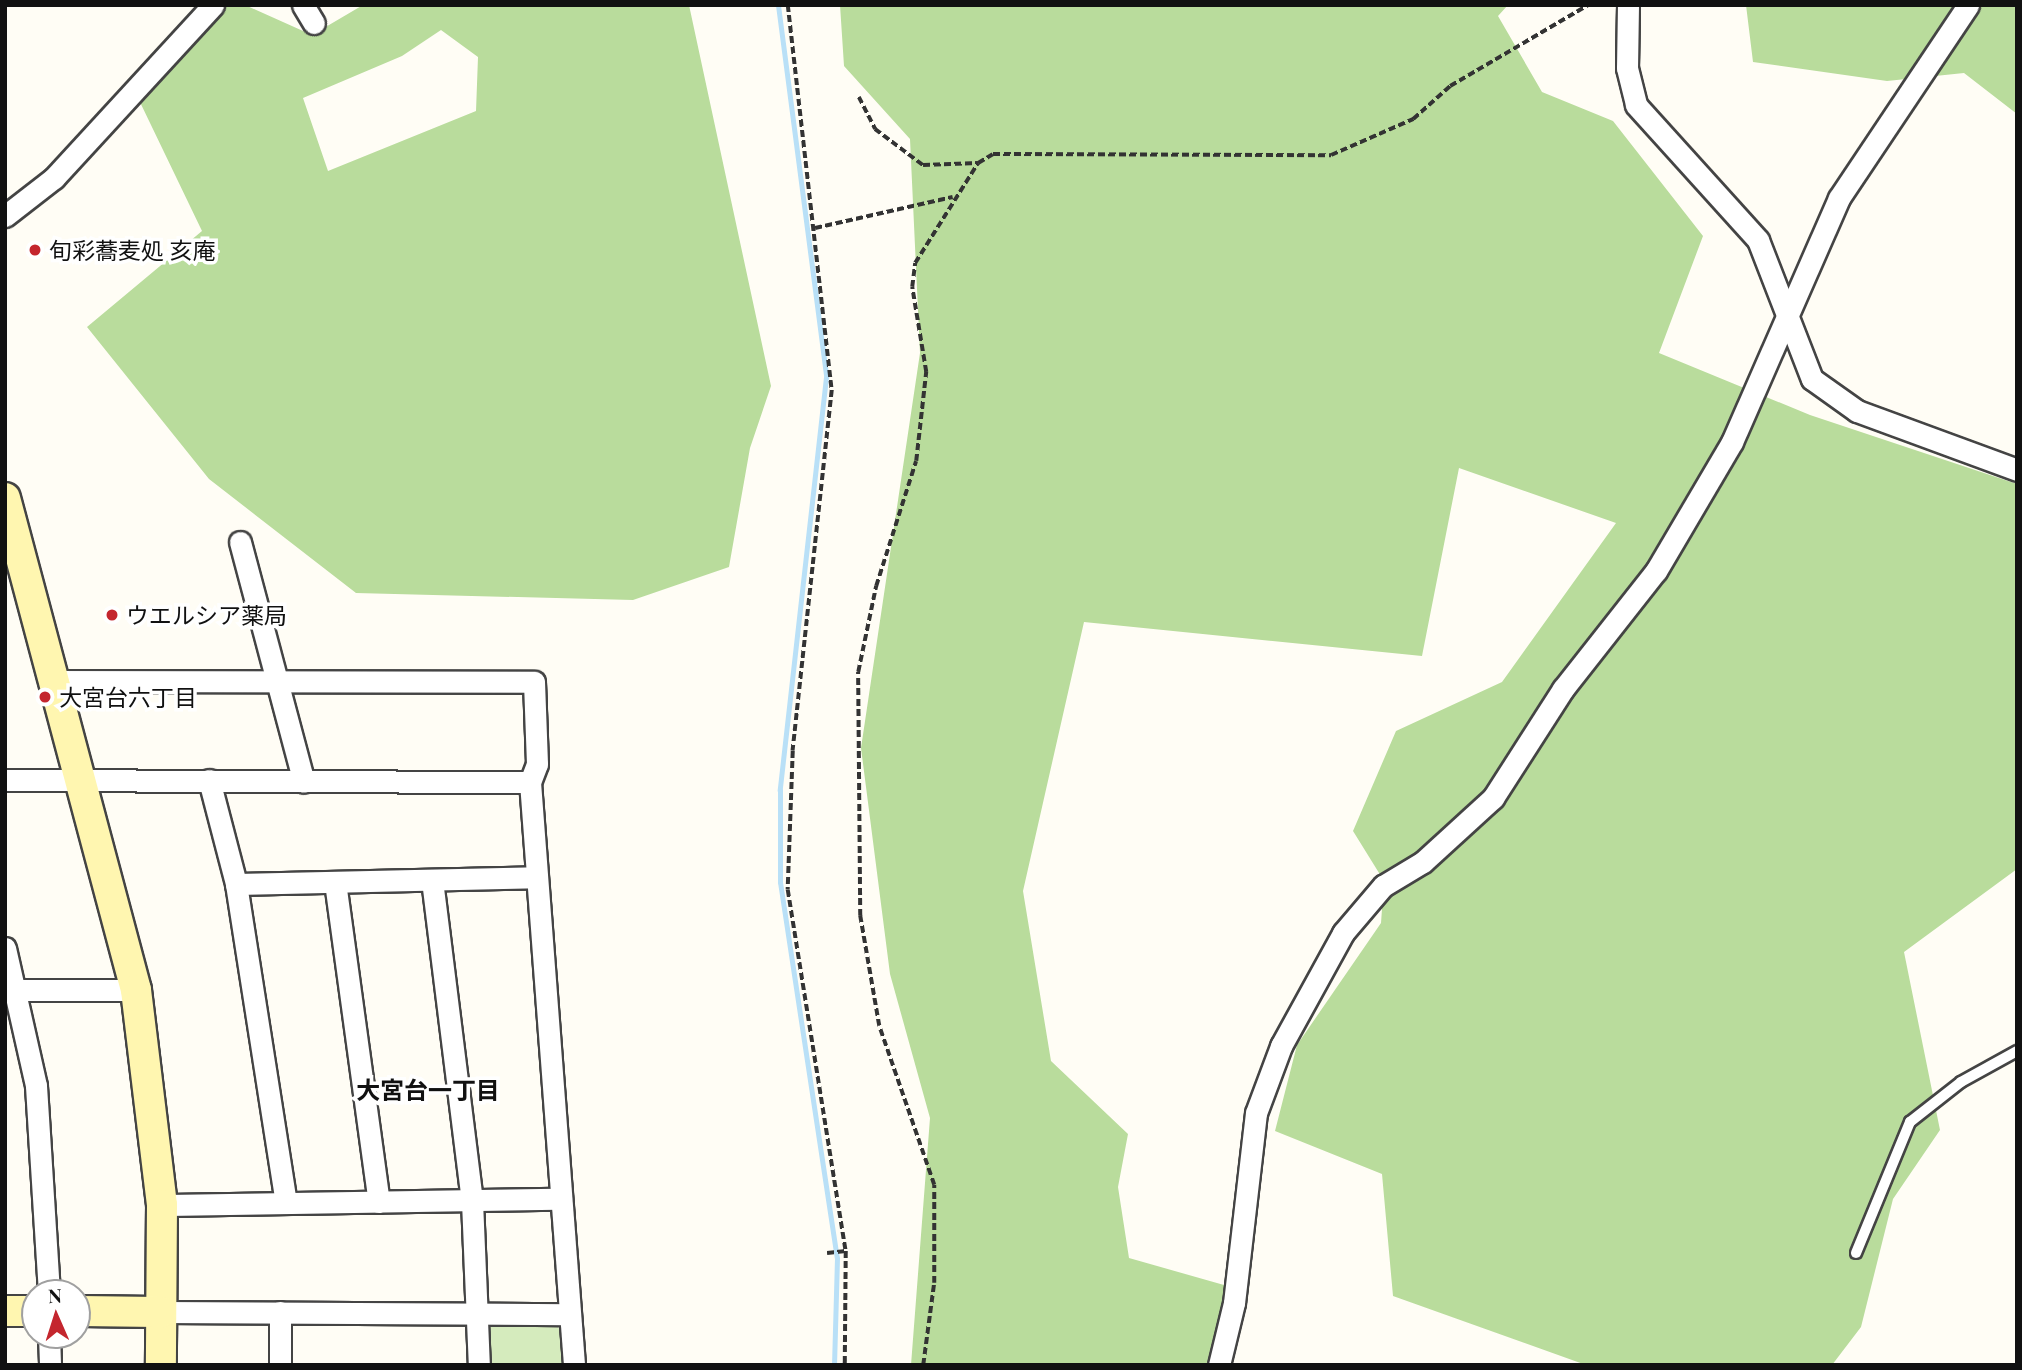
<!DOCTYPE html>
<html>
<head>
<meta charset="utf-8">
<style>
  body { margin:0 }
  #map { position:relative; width:2022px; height:1370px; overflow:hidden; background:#fffdf5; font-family:"Playfair Display","Noto Sans JP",serif }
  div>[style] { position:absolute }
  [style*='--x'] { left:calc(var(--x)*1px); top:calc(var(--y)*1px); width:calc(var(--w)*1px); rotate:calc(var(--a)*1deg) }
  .green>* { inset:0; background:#d5ebbd }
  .forest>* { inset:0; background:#b9dc9c }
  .stream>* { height:5px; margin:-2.5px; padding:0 2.5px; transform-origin:2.5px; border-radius:2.5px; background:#b9e0f7 }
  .path>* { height:3.5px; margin-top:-1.75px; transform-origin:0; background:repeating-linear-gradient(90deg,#333 0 7px,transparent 0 10.5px) }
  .roads { filter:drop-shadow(2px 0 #444) drop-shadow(-2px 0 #444) drop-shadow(0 2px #444) drop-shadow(0 -2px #444) }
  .lane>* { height:10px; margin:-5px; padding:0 5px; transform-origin:5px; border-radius:5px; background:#fff }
  .street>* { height:21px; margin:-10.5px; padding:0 10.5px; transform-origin:10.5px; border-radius:10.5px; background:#fff }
  .secondary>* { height:30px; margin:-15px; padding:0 15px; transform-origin:15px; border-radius:15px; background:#fff6b0 }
  .dots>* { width:19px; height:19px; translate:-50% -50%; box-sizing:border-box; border:4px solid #fff; border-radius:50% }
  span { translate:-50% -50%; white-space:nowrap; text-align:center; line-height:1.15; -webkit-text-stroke:7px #fff; paint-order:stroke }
  .poi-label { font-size:23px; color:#111 }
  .left { translate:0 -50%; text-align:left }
  .neighbourhood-label { font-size:24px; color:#111; font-weight:700 }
  .frame { position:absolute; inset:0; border:7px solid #111; pointer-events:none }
  .north { position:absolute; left:21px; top:1279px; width:70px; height:70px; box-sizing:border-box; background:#fff; border:2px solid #a0a0a0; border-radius:50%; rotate:357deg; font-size:19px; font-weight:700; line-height:28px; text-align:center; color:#111 }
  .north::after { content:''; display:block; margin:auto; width:24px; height:32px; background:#c4262e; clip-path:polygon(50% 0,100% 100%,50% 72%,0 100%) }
</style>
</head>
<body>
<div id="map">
  <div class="green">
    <i style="clip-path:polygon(552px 1322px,566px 1334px,568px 1365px,480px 1365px,485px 1323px)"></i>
  </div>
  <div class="forest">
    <i style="clip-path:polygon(evenodd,218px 5px,245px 5px,312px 35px,363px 5px,689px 5px,771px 386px,750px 448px,729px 567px,633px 600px,356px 593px,209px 479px,87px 327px,202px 231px,138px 98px,218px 5px,441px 30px,478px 57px,476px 111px,328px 171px,303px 98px,402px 56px,441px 30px)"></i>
    <i style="clip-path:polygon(840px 5px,1508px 5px,1498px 16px,1542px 92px,1613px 121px,1703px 236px,1659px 353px,1810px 415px,2017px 484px,2017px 869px,1904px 952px,1940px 1130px,1893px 1199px,1861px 1327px,1832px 1365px,1586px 1365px,1393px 1296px,1382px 1174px,1275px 1131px,1297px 1045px,1381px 923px,1384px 881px,1353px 831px,1396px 731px,1502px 682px,1616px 523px,1459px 468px,1422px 656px,1084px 622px,1023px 891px,1051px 1061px,1128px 1134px,1118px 1187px,1129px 1258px,1231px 1287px,1232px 1365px,911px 1365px,930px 1118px,890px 974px,861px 748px,920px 353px,910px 139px,844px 66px)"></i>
    <i style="clip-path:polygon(1746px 5px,2017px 5px,2017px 114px,1964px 73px,1887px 81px,1753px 62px)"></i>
  </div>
  <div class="stream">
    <i style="--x:778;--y:5;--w:375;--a:82.6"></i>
    <i style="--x:826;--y:377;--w:416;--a:96.4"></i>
    <i style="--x:780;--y:790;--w:92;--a:90"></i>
    <i style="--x:780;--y:882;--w:380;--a:81.4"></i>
    <i style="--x:837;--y:1258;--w:107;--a:91.6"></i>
  </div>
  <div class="path">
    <i style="--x:788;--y:5;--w:388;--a:83.5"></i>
    <i style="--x:832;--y:390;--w:363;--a:96.2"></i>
    <i style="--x:793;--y:751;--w:139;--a:92.1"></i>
    <i style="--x:788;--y:890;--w:366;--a:80.9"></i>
    <i style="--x:846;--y:1251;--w:114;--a:90.5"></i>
    <i style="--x:859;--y:97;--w:36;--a:63"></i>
    <i style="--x:875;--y:129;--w:60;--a:36.9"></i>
    <i style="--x:923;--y:165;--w:55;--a:-2.1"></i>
    <i style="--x:978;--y:163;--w:17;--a:-31"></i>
    <i style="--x:993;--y:154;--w:338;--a:0.2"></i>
    <i style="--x:1331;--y:155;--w:90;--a:-23.7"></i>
    <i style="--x:1413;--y:119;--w:50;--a:-41.7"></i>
    <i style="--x:1450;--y:86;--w:160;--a:-30.4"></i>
    <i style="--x:815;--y:228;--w:141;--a:-12.7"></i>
    <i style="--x:827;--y:1253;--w:19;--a:-6"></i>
    <i style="--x:923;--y:1365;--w:83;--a:-82.4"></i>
    <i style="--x:934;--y:1283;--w:98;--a:-90"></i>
    <i style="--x:934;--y:1185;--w:168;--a:-109.1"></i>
    <i style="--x:879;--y:1026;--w:112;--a:-99.8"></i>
    <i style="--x:860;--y:916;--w:244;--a:-90.5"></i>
    <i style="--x:858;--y:672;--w:88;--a:-78.2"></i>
    <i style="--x:876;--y:586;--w:131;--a:-72.3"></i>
    <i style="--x:916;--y:461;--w:90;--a:-83.6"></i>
    <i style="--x:926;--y:372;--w:86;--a:-99.4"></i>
    <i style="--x:912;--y:287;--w:24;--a:-83"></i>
    <i style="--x:915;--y:263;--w:118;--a:-57.8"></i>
  </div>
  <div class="roads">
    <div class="lane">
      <i style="--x:1856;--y:1253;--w:142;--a:-67.6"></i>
      <i style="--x:1910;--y:1122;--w:65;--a:-38.1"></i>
      <i style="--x:1961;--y:1082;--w:64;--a:-29"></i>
    </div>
    <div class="street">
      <i style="--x:303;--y:5;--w:21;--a:59"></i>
      <i style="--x:1628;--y:5;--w:63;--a:90.9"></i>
      <i style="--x:1627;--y:68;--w:38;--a:76"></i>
      <i style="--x:1636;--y:105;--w:182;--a:47.9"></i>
      <i style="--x:1758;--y:240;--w:149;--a:68.8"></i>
      <i style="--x:1812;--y:379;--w:55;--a:35.4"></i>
      <i style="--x:1857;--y:411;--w:171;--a:20.2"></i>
      <i style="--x:5;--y:216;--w:62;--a:-37.8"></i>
      <i style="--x:54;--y:178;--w:235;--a:-47.4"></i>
      <i style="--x:240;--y:542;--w:248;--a:75.1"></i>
      <i style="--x:58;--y:681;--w:476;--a:0.1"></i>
      <i style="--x:534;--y:682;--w:82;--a:87.9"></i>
      <i style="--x:537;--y:764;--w:19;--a:111"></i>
      <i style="--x:530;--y:782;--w:585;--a:85.68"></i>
      <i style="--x:5;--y:780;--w:525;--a:0.22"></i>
      <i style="--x:209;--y:780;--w:107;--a:75.4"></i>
      <i style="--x:236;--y:884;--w:323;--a:81.1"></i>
      <i style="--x:432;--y:880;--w:323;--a:82.9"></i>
      <i style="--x:472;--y:1201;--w:164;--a:87.6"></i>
      <i style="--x:335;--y:882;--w:323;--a:82.2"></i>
      <i style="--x:236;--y:884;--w:301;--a:-1.3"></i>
      <i style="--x:5;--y:948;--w:141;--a:77.3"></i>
      <i style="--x:36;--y:1086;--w:207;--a:86.4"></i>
      <i style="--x:5;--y:990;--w:131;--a:0"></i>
      <i style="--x:162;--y:1205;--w:399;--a:-0.9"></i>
      <i style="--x:161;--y:1312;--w:408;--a:0.3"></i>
      <i style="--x:280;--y:1312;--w:53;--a:90"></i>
      <i style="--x:49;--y:1335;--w:30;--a:88"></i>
      <i style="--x:1219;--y:1365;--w:64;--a:-76.4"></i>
      <i style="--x:1234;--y:1303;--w:191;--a:-83.4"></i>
      <i style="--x:1256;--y:1113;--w:72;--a:-69.5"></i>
      <i style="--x:1281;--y:1046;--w:129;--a:-61.2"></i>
      <i style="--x:1343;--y:933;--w:62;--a:-49.6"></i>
      <i style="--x:1383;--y:886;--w:47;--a:-31"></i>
      <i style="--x:1423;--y:862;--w:95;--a:-42.4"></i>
      <i style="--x:1493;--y:798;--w:130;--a:-57.3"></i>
      <i style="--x:1563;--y:689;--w:150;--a:-51.8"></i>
      <i style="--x:1656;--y:571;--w:150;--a:-59.5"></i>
      <i style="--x:1732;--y:442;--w:266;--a:-66.3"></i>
      <i style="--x:1839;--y:198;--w:232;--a:-56.2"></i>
    </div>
    <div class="secondary">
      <i style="--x:5;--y:498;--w:509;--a:75.09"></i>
      <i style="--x:136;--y:990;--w:217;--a:83.1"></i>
      <i style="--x:162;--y:1205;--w:160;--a:90.4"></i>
      <i style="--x:5;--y:1311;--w:30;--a:0"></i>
      <i style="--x:77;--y:1311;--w:84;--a:0.7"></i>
    </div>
  </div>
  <div class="dots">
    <i style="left:35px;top:250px;background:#c4262e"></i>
    <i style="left:112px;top:615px;background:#c4262e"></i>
    <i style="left:45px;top:697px;background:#c4262e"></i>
  </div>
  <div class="poi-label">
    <span class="left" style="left:49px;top:250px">旬彩蕎麦処 亥庵</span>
    <span class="left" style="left:126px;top:615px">ウエルシア薬局</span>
    <span class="left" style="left:59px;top:697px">大宮台六丁目</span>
  </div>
  <div class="neighbourhood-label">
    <span style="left:428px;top:1090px">大宮台一丁目</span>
  </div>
  <div class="frame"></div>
  <div class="north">N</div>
</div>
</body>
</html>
